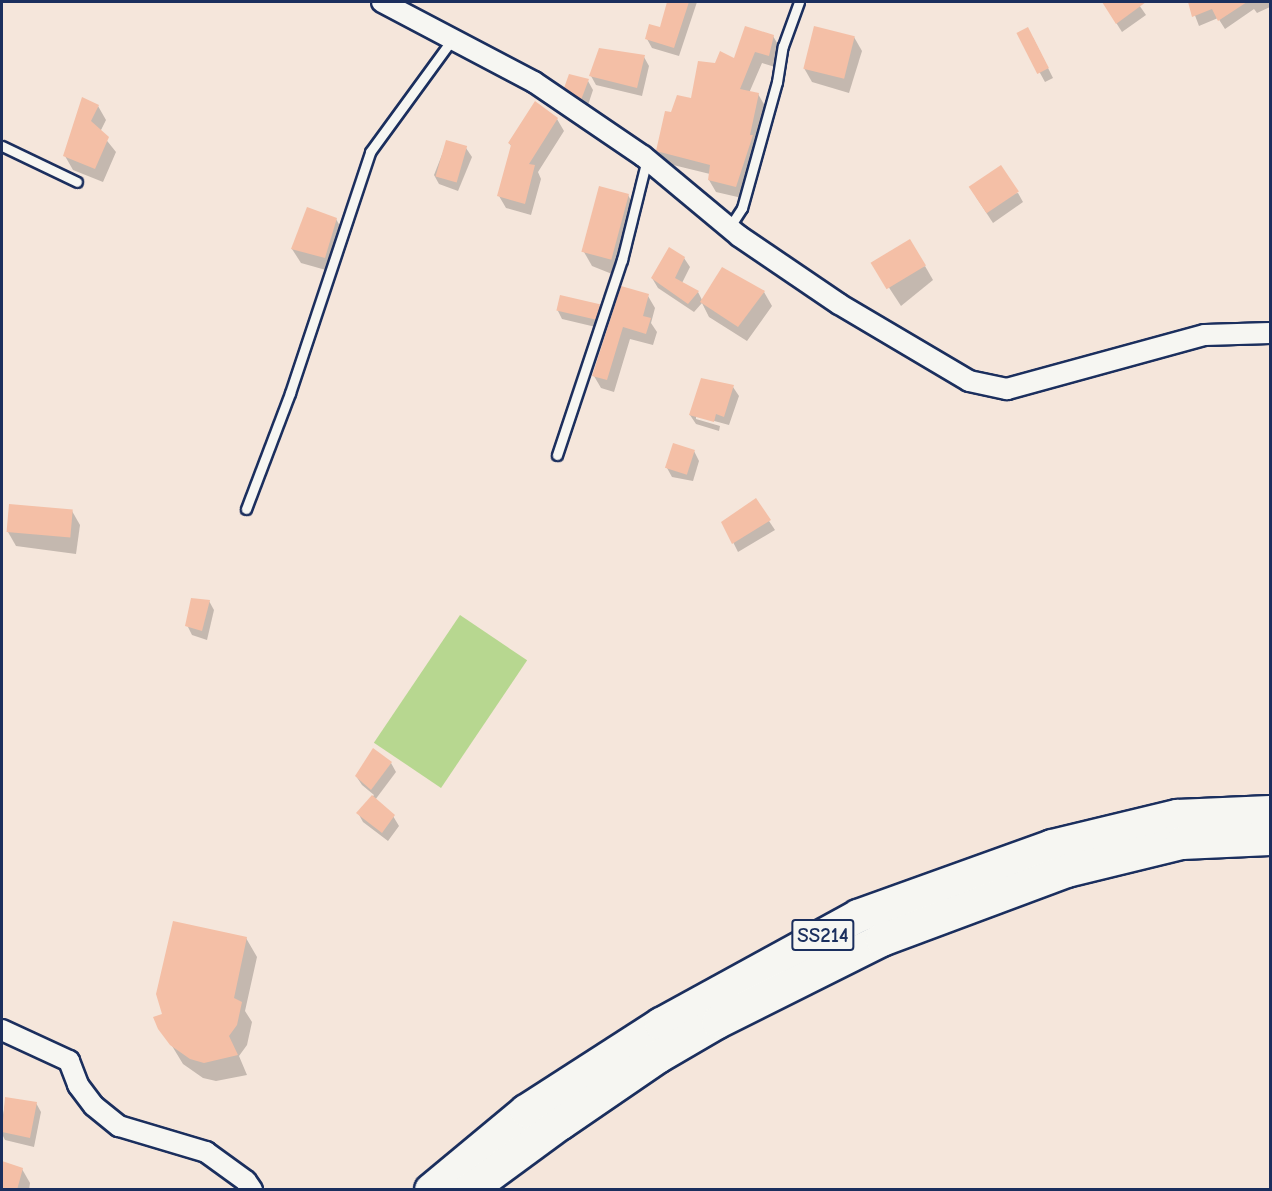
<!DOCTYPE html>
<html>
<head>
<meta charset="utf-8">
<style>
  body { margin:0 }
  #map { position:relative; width:1272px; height:1191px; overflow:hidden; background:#f5e6db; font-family:"Comic Neue",sans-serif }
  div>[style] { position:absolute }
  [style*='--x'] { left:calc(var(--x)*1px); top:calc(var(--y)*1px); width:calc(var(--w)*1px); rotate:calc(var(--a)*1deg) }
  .green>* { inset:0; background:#b7d790; transform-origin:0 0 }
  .shadow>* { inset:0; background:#0003 }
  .building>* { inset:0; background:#f4bfa6; transform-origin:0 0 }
  .roads { filter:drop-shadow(2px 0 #1b2f5e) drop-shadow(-2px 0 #1b2f5e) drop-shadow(0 2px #1b2f5e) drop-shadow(0 -2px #1b2f5e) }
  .service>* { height:9px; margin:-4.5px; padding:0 4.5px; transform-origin:4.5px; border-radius:4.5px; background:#f6f6f2 }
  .minor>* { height:20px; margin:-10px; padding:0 10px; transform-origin:10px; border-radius:10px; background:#f6f6f2 }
  .trunk>* { height:32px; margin:-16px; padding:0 16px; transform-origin:16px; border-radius:16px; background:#f6f6f2 }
  span { translate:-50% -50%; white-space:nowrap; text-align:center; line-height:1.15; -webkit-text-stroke:4.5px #f6f6f2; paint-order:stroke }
  .shield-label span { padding:2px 4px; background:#f6f6f2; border:2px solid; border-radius:4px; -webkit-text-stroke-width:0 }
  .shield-label { font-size:21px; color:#1b2f5e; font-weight:700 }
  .frame { position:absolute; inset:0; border:3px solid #1b2f5e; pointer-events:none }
</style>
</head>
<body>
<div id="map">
  <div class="green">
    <i style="left:460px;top:615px;width:81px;height:154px;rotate:34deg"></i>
  </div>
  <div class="shadow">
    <i style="clip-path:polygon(669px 2px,697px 2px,679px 56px,652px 48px,647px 39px,661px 29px)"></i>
    <i style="clip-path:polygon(1103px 2px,1137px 2px,1146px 15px,1122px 32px)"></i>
    <i style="clip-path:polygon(1197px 2px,1270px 2px,1270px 7px,1257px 13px,1254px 9px,1225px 29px,1218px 18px,1199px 26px,1191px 5px)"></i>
    <i style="clip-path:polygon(1019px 35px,1033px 38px,1053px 78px,1045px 82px)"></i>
    <i style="clip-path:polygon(773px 36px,780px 48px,775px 67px,762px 63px,749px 93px,758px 94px,765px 106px,742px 198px,716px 192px,709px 180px,710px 174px,665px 163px,658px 151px,672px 114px,692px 100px,716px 64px,735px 60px)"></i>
    <i style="clip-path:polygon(854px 37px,862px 51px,849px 93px,812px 82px,804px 68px)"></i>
    <i style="clip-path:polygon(644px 57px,649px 66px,642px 96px,596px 85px,591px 76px)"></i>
    <i style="clip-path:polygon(588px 81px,593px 90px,587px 108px,571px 97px,565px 87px)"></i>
    <i style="clip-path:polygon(98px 106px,106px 120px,100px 132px,116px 152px,103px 182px,73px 170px,65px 156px)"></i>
    <i style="clip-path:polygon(557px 119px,564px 131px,538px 172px,541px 179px,531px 215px,506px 208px,499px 196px,512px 147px,509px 143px)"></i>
    <i style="clip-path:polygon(447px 142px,466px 148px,472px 157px,458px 191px,439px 184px,434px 175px)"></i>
    <i style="clip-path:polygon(1018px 193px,1023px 202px,993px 223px,976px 197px)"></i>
    <i style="clip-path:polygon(628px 195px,636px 210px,617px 276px,592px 266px,584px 252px)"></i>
    <i style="clip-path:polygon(336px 219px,344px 233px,333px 272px,301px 263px,292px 249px)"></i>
    <i style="clip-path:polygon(684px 258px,690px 267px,682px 283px,698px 292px,702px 300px,722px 269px,764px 292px,772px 306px,747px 341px,709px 317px,702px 303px,694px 312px,658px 288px,652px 278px)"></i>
    <i style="clip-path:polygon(925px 266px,933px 280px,901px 306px,884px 280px)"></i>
    <i style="clip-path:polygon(622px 288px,648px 296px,655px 308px,651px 323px,657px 332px,653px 345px,630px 339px,614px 392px,601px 388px,594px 376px)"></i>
    <i style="clip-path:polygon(599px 305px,605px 314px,600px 328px,562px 319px,557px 309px)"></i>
    <i style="clip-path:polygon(733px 387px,739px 396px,729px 425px,696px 416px,696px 419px,720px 426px,719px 431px,696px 424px,690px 415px)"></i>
    <i style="clip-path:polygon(694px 451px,699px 461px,693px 481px,672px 477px,667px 468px)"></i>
    <i style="clip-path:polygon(755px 500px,775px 530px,738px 552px,723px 522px)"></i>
    <i style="clip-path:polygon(72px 511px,80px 525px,76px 554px,16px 546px,8px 532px)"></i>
    <i style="clip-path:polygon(209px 601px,214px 610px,207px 640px,192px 635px,187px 625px)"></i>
    <i style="clip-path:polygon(391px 763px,396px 772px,375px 800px,393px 816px,399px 826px,388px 841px,363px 822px,358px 813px,374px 795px,362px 785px,356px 776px)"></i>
    <i style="clip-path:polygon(246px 938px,257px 957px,245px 1011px,252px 1022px,247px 1045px,239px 1056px,247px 1075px,216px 1081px,203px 1078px,183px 1064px,166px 1036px)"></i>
    <i style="clip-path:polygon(6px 1099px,36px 1103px,41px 1112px,34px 1147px,5px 1140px,2px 1134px,2px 1121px)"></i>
    <i style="clip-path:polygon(2px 1162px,22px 1169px,30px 1183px,29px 1190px,2px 1190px)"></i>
  </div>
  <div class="building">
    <i style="clip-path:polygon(667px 2px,689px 2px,674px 48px,645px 39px,649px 24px,660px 27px)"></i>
    <i style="clip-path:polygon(1102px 2px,1146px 2px,1116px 24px)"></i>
    <i style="clip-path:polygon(1188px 2px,1247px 2px,1218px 21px,1212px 9px,1192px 17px)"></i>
    <i style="clip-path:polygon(745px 26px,774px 35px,769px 56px,755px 52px,740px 89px,759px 93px,750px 135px,753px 135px,736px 187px,708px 180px,710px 165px,656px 151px,665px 111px,671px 112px,677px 95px,691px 98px,698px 61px,715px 63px,720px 51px,734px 58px)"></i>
    <i style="left:814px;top:26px;width:42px;height:44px;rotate:14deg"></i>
    <i style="left:1028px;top:27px;width:46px;height:13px;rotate:63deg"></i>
    <i style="clip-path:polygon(599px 48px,645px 55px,637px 88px,589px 76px)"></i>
    <i style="clip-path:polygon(569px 74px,589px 79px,581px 100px,564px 88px)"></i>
    <i style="clip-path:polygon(82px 97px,99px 105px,91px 121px,109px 137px,95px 169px,63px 156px)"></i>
    <i style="clip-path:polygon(535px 101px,558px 118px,529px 164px,535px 165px,525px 204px,497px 196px,511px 145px,508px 143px)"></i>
    <i style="left:446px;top:140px;width:22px;height:38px;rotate:16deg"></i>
    <i style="left:1001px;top:165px;width:32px;height:39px;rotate:56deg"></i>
    <i style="left:599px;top:186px;width:31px;height:68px;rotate:15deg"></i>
    <i style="clip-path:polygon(307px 207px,337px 218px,325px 258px,291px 249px)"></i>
    <i style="left:910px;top:239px;width:31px;height:46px;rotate:59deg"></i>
    <i style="clip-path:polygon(669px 247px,685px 257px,675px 278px,699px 291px,688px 304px,651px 278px)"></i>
    <i style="clip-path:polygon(722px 267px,765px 291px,738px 327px,700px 302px)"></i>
    <i style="clip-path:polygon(621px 286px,649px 294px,643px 316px,651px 318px,646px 334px,623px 327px,607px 380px,592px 376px)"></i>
    <i style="left:560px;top:295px;width:41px;height:16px;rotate:13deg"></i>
    <i style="clip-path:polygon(701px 378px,734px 385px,724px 417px,716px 414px,714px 422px,689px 415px)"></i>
    <i style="left:673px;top:443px;width:23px;height:26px;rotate:18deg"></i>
    <i style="clip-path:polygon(756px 498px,771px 520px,732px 544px,721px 522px)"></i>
    <i style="left:9px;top:504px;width:64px;height:28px;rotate:5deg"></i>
    <i style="clip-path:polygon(191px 598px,210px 600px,202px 631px,185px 626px)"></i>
    <i style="clip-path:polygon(373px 748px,392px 762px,371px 790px,355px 776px)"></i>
    <i style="clip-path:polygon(372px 795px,395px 815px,382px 833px,356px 813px)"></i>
    <i style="clip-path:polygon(173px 921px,247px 937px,234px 998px,242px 1002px,237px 1025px,229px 1036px,238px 1055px,204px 1063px,190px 1059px,170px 1045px,158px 1029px,153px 1017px,162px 1014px,156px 994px)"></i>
    <i style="clip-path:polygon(5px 1097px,37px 1102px,30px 1138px,2px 1132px)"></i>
    <i style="clip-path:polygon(2px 1161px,23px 1168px,17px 1190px,2px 1190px)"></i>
  </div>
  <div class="roads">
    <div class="service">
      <i style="--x:2;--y:146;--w:83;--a:25.6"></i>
      <i style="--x:729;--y:228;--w:24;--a:-57"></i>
      <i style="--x:742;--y:208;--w:131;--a:-74.5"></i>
      <i style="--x:777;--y:82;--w:36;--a:-81"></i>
      <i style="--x:783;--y:46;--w:47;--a:-70"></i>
      <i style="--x:557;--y:455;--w:206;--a:-71.6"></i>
      <i style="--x:622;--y:260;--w:104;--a:-76.1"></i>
      <i style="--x:246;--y:509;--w:124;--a:-69.2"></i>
      <i style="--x:290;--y:393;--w:254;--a:-71.6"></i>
      <i style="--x:370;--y:152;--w:141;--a:-53.9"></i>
    </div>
    <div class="minor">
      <i style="--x:382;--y:2;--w:172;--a:27.8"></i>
      <i style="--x:534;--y:82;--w:132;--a:34.2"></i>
      <i style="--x:643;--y:156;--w:125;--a:39.8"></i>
      <i style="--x:739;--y:236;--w:121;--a:34.2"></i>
      <i style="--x:839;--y:304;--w:151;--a:30.6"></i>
      <i style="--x:969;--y:381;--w:39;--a:12"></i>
      <i style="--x:1007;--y:389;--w:205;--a:-15.3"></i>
      <i style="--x:1205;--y:335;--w:65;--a:-1.8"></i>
      <i style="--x:2;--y:1030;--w:74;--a:24.8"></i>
      <i style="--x:69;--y:1061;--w:26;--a:69"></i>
      <i style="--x:78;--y:1085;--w:26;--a:53"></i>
      <i style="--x:94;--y:1106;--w:32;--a:39"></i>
      <i style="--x:119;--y:1126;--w:91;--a:16.6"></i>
      <i style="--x:206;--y:1152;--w:49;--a:35.9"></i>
      <i style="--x:246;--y:1181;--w:11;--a:56"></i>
    </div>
    <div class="trunk">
      <i style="--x:431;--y:1190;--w:124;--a:-39.7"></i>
      <i style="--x:526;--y:1111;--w:161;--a:-32.8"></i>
      <i style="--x:661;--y:1024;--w:225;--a:-28.7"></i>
      <i style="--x:858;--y:916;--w:206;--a:-19.8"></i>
      <i style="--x:1052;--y:846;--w:129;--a:-13.5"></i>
      <i style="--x:1177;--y:816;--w:93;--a:-2.5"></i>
      <i style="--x:470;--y:1190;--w:112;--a:-36.3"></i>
      <i style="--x:560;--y:1124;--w:119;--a:-34.4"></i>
      <i style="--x:658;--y:1057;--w:69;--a:-30.3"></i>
      <i style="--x:718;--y:1022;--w:183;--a:-26.6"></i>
      <i style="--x:882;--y:940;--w:197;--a:-20.5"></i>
      <i style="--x:1067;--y:871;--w:118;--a:-13.7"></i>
      <i style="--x:1182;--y:843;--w:88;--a:-2.6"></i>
    </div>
  </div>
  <div class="shield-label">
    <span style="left:823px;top:935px">SS214</span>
  </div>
  <div class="frame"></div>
</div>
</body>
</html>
